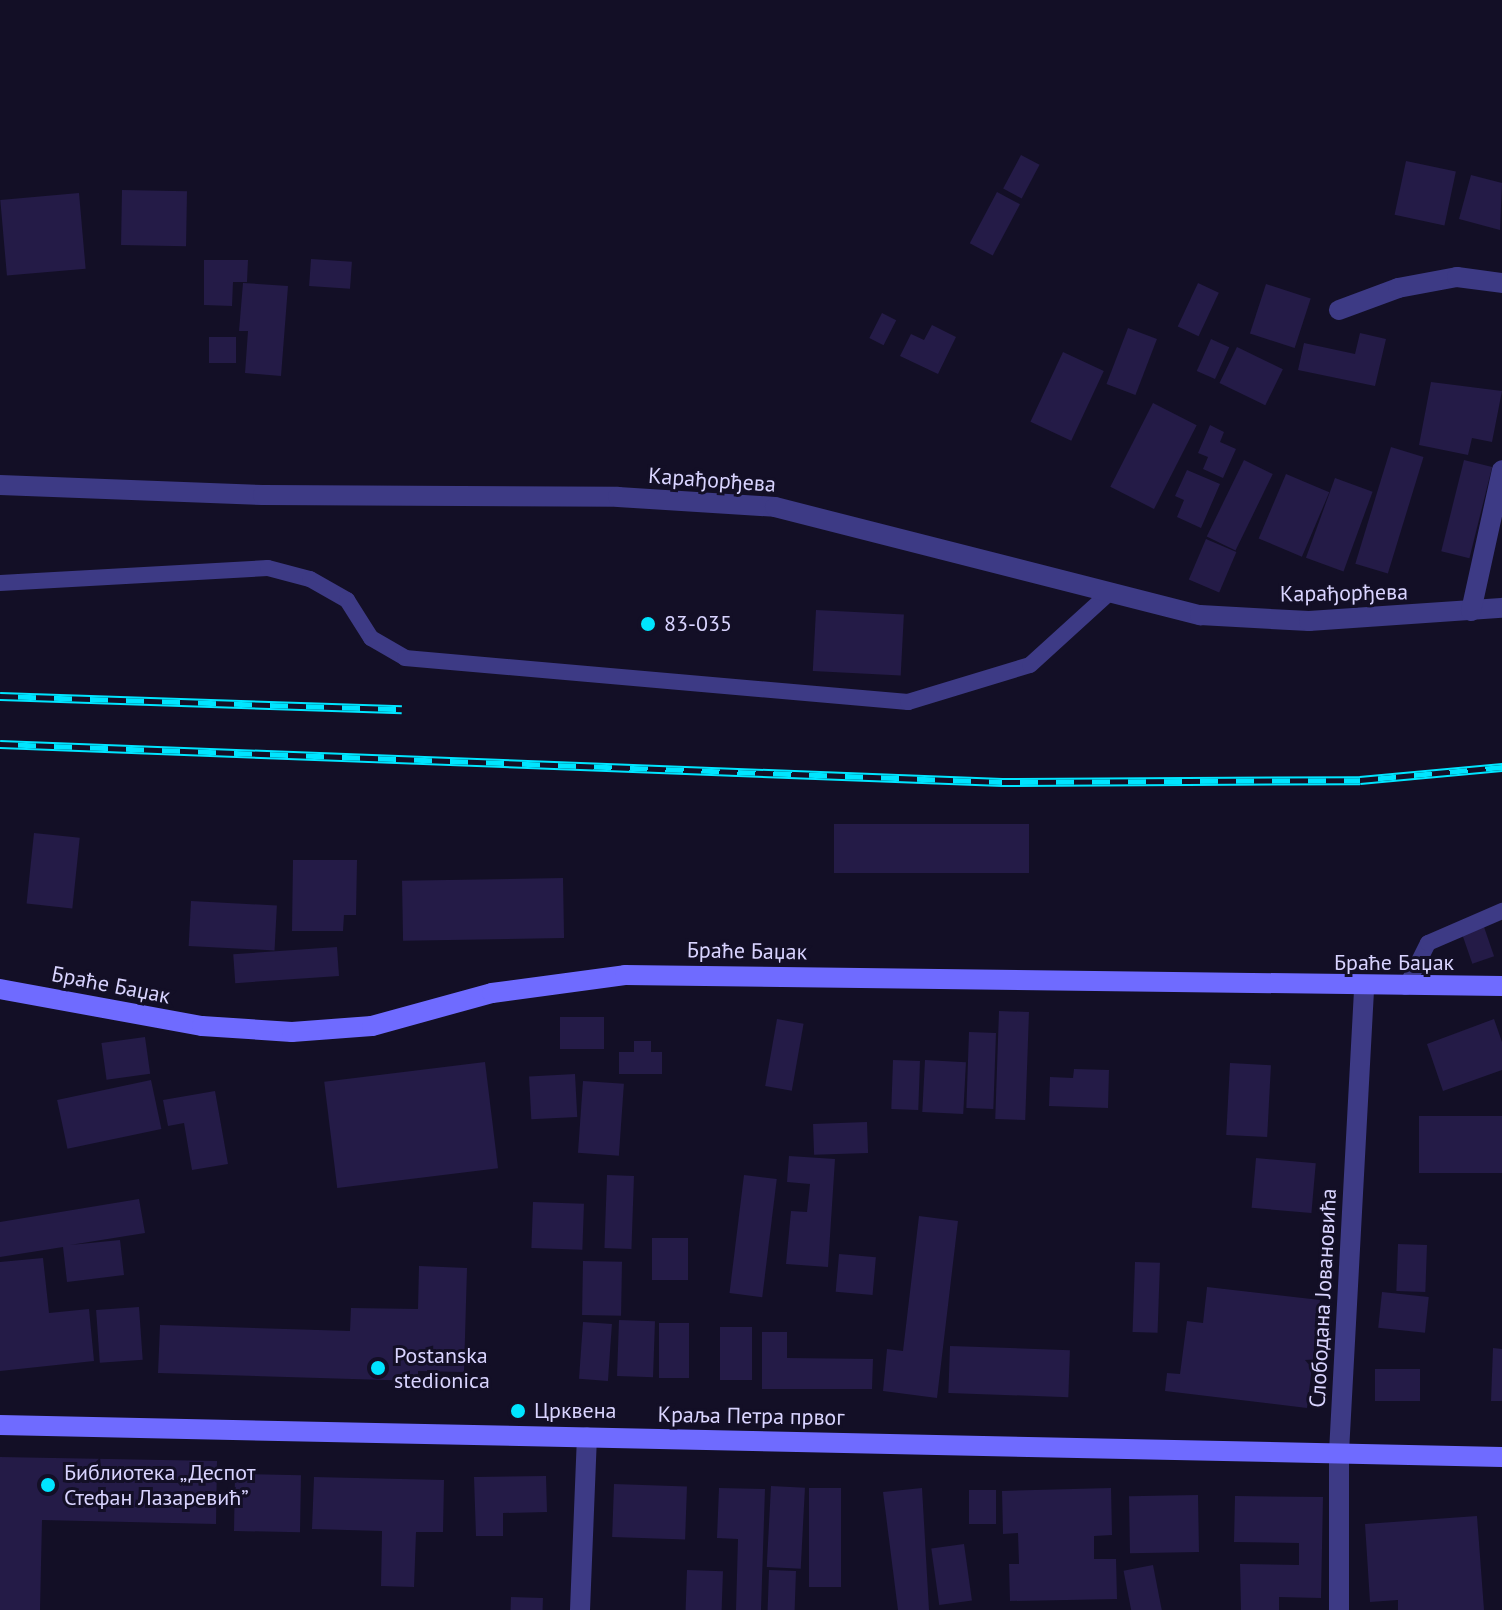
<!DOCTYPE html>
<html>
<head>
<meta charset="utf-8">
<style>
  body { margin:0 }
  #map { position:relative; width:1502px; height:1610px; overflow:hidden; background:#130f26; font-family:"PT Sans",sans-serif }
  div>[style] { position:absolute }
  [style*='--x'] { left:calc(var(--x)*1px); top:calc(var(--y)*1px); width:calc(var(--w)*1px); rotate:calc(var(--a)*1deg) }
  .building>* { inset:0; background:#241b47; transform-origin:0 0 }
  .lane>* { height:16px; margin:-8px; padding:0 8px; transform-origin:8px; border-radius:8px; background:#3d3a85 }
  .street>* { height:20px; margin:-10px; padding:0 10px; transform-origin:10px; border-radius:10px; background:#3d3a85 }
  .secondary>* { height:20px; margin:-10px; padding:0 10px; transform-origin:10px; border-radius:10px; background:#6f6bff }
  .rail>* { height:9px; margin-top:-4.5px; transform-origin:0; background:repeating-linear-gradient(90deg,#130f26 0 18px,#00e5ff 0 36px); box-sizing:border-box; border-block:2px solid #00e5ff }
  .dots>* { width:22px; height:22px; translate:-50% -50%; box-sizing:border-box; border:4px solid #130f26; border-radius:50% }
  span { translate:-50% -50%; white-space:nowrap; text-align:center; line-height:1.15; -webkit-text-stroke:6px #130f26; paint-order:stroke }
  .street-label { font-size:22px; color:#d9d4ff }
  .poi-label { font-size:22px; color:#d9d4ff }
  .left { translate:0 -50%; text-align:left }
</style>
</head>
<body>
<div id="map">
  <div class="building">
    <i style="left:1021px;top:155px;width:21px;height:38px;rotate:28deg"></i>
    <i style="left:1406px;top:161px;width:51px;height:55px;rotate:12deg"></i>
    <i style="clip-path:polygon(1471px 175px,1502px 183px,1500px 230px,1459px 219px)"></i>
    <i style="left:122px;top:190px;width:65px;height:55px;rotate:1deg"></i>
    <i style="left:997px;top:192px;width:26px;height:58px;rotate:28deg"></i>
    <i style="left:79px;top:193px;width:76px;height:79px;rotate:85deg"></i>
    <i style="left:311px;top:259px;width:41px;height:27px;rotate:4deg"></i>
    <i style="clip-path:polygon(204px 260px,248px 260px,247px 282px,233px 282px,232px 306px,204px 305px)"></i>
    <i style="clip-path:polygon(243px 283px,288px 286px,281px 376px,245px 373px,248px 331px,239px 331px)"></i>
    <i style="left:1198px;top:283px;width:23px;height:48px;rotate:25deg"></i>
    <i style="left:1266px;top:284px;width:47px;height:52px;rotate:18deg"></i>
    <i style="left:882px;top:313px;width:16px;height:28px;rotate:27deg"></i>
    <i style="clip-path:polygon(932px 325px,956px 337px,938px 374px,900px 356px,911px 334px,924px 340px)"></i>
    <i style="left:1128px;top:328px;width:31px;height:60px;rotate:21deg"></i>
    <i style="clip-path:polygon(1360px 333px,1386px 339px,1375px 386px,1298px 370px,1304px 343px,1355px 354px)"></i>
    <i style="left:209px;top:337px;width:27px;height:26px"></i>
    <i style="left:1211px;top:339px;width:20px;height:35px;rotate:24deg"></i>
    <i style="left:1237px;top:347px;width:51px;height:40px;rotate:26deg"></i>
    <i style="left:1063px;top:352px;width:45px;height:77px;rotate:25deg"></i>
    <i style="clip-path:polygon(1431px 382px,1502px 391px,1492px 442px,1472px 438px,1468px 455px,1419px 445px)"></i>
    <i style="left:1153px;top:403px;width:49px;height:94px;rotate:27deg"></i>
    <i style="clip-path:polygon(1210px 425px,1224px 432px,1220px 442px,1236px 449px,1223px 478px,1203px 469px,1208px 457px,1198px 453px)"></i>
    <i style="left:1391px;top:447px;width:34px;height:122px;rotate:17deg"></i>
    <i style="left:1244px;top:460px;width:32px;height:85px;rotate:26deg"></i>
    <i style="left:1464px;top:460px;width:29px;height:94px;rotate:14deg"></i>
    <i style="clip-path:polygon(1187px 470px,1220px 484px,1201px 528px,1177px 517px,1184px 500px,1175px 496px)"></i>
    <i style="left:1286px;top:474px;width:47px;height:70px;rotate:23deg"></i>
    <i style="left:1335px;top:478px;width:40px;height:85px;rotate:20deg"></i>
    <i style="left:1206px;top:539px;width:33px;height:44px;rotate:23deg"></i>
    <i style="left:816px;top:610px;width:88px;height:61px;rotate:3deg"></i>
    <i style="left:834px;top:824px;width:195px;height:49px"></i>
    <i style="left:34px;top:833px;width:46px;height:71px;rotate:6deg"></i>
    <i style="clip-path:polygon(293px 860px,357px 860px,356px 915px,344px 915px,343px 931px,292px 931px)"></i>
    <i style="left:563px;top:878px;width:60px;height:161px;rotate:89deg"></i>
    <i style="left:191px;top:901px;width:86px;height:45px;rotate:3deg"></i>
    <i style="left:1484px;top:927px;width:31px;height:23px;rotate:71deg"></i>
    <i style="left:337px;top:947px;width:29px;height:104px;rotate:86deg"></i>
    <i style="left:999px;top:1011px;width:30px;height:108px;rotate:2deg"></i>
    <i style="left:560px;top:1017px;width:44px;height:32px"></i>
    <i style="left:777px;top:1019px;width:27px;height:68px;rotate:10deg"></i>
    <i style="clip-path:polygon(1494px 1019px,1502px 1042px,1502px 1070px,1443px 1091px,1427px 1044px)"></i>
    <i style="left:969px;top:1032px;width:27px;height:76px;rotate:2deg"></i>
    <i style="left:145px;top:1037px;width:37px;height:44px;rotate:82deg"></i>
    <i style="clip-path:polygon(634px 1041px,651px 1041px,651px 1052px,662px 1052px,662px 1074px,619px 1074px,619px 1052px,634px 1052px)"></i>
    <i style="left:893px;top:1060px;width:27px;height:49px;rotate:2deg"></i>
    <i style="left:925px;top:1060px;width:41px;height:52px;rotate:3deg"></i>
    <i style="left:485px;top:1062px;width:107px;height:162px;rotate:83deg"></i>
    <i style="left:1230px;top:1063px;width:41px;height:72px;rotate:3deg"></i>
    <i style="clip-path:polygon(1074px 1069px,1109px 1070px,1108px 1108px,1049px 1106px,1050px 1077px,1073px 1078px)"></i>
    <i style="left:575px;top:1074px;width:43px;height:46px;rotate:87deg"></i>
    <i style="left:151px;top:1080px;width:50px;height:96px;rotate:78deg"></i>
    <i style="left:583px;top:1081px;width:41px;height:72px;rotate:4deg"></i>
    <i style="clip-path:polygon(215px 1091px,228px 1164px,192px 1170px,184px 1123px,168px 1126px,163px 1100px)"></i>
    <i style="left:1502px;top:1116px;width:57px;height:83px;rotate:90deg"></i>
    <i style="left:867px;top:1122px;width:31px;height:54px;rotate:88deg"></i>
    <i style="clip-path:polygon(789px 1156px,835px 1159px,828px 1267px,786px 1264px,791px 1211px,807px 1212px,810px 1184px,787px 1182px)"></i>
    <i style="left:1256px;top:1158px;width:60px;height:50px;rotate:5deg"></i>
    <i style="left:607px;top:1175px;width:27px;height:73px;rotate:2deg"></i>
    <i style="left:744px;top:1175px;width:33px;height:119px;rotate:7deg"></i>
    <i style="clip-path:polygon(139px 1199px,145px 1233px,70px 1245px,120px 1240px,124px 1275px,67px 1282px,63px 1247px,0 1257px,0 1222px)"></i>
    <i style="left:533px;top:1202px;width:51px;height:46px;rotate:2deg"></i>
    <i style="clip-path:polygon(919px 1216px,958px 1221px,937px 1398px,883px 1391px,887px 1349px,903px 1351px)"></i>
    <i style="left:652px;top:1238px;width:36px;height:42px"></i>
    <i style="left:1398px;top:1244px;width:29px;height:47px;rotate:2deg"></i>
    <i style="left:839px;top:1254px;width:37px;height:38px;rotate:5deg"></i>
    <i style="clip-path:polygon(43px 1258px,49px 1313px,89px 1309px,94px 1361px,0 1371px,0 1262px)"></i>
    <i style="left:583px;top:1261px;width:39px;height:54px;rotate:1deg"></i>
    <i style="left:1135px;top:1262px;width:25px;height:70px;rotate:2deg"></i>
    <i style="clip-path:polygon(419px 1266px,467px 1268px,464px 1372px,418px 1371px,418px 1381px,158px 1373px,160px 1325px,350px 1331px,351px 1308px,418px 1309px)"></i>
    <i style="clip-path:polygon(1207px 1287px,1320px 1300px,1307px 1408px,1165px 1391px,1167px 1373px,1180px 1374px,1187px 1321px,1203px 1323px)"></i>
    <i style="left:1382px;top:1292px;width:47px;height:36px;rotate:6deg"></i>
    <i style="left:139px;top:1307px;width:53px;height:43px;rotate:86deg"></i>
    <i style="left:619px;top:1320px;width:36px;height:56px;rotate:2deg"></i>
    <i style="left:583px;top:1322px;width:29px;height:57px;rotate:4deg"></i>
    <i style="left:659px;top:1323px;width:30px;height:55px"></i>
    <i style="left:720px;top:1327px;width:32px;height:53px"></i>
    <i style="clip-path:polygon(762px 1332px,787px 1332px,787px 1358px,873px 1359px,872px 1389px,762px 1389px)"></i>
    <i style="left:950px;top:1346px;width:120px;height:47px;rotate:2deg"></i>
    <i style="clip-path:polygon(1493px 1348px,1502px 1349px,1502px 1401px,1491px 1401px)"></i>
    <i style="left:1375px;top:1369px;width:45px;height:32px"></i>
    <i style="clip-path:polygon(0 1457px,217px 1461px,216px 1524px,42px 1520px,40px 1610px,0 1610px)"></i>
    <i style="left:235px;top:1474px;width:66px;height:57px;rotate:1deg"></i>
    <i style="clip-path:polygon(546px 1476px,547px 1512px,503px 1513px,503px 1536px,476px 1536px,474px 1477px)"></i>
    <i style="clip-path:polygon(314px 1477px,444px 1480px,443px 1532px,416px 1532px,414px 1587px,381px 1586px,382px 1531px,312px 1529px)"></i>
    <i style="left:614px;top:1484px;width:73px;height:53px;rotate:2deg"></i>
    <i style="left:771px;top:1486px;width:34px;height:81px;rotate:3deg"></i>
    <i style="clip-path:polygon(719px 1488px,765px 1489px,761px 1610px,736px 1610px,738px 1539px,717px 1538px)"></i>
    <i style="left:809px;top:1488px;width:32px;height:99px"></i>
    <i style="clip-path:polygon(922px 1488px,929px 1610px,898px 1610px,883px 1492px)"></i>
    <i style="clip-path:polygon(1111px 1488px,1112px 1535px,1094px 1536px,1094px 1559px,1116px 1559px,1117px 1599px,1010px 1601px,1009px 1564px,1019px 1564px,1018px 1533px,1003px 1534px,1002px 1491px)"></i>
    <i style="left:969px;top:1490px;width:27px;height:34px"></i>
    <i style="left:1198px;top:1495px;width:57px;height:69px;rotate:89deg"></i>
    <i style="clip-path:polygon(1235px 1496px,1323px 1497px,1321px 1598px,1279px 1597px,1279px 1610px,1241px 1610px,1240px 1564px,1299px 1565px,1299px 1543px,1234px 1542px)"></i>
    <i style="clip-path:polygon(1477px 1516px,1484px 1610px,1398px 1610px,1398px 1600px,1370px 1602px,1365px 1524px)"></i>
    <i style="left:964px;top:1544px;width:57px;height:33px;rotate:82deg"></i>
    <i style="left:1153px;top:1565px;width:46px;height:30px;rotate:79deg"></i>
    <i style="left:687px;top:1570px;width:36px;height:40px;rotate:2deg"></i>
    <i style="left:769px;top:1570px;width:27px;height:40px;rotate:2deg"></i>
    <i style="left:511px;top:1597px;width:32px;height:13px;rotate:2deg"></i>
  </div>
  <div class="lane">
    <i style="--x:0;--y:583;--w:268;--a:-3.2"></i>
    <i style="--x:268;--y:568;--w:43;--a:14.7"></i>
    <i style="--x:310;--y:579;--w:43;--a:29.6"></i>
    <i style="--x:347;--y:600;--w:45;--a:57.7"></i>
    <i style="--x:371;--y:638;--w:39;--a:30"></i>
    <i style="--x:405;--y:658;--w:505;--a:5"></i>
    <i style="--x:908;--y:702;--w:127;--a:-16.9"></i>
    <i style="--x:1030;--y:665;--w:105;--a:-42.3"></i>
    <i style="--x:1406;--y:987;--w:49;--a:-63.4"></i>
    <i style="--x:1428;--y:943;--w:81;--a:-23.4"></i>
  </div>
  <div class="street">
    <i style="--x:1339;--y:310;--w:63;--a:-20.4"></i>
    <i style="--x:1398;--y:288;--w:60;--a:-10.6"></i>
    <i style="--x:1457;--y:277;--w:45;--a:7.6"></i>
    <i style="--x:0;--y:485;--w:263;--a:2.2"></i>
    <i style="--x:263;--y:495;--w:355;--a:0.3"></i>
    <i style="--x:618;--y:497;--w:157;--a:3.6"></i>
    <i style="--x:775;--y:507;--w:439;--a:14.3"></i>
    <i style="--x:1200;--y:615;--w:109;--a:3.2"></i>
    <i style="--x:1309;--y:621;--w:193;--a:-3.9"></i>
    <i style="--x:1471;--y:611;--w:144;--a:-77.6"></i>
    <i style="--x:580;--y:1610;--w:173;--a:-87.7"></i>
    <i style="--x:1339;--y:1610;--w:158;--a:-90"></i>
    <i style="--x:1339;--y:1452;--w:465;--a:-86.9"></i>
  </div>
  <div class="secondary">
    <i style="--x:0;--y:989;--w:205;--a:10.4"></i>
    <i style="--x:202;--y:1026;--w:90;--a:3.8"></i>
    <i style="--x:292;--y:1032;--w:80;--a:-4.3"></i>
    <i style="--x:372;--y:1026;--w:124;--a:-15.4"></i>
    <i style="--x:492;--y:993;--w:134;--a:-7.7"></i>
    <i style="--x:625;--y:975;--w:877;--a:0.72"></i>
    <i style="--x:0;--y:1425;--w:1502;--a:1.22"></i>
  </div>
  <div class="rail">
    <i style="--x:0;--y:696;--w:402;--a:1.9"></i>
    <i style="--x:0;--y:744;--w:1003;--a:2.17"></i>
    <i style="--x:1002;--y:782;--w:358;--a:-0.3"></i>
    <i style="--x:1360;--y:780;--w:143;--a:-5.2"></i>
  </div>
  <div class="dots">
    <i style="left:648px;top:624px;background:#00e5ff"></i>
    <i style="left:378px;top:1368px;background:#00e5ff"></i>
    <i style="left:518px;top:1411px;background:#00e5ff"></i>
    <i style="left:48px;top:1485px;background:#00e5ff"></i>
  </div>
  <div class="street-label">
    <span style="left:712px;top:480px;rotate:4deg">Карађорђева</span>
    <span style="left:1344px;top:593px;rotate:-1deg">Карађорђева</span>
    <span style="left:747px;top:951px;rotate:1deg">Браће Баџак</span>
    <span style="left:1394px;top:963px">Браће Баџак</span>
    <span style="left:111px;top:985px;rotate:11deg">Браће Баџак</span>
    <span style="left:1323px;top:1298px;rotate:-87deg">Слободана Јовановића</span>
    <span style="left:751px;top:1416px;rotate:1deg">Краља Петра првог</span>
  </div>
  <div class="poi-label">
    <span class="left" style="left:664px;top:624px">83-035</span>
    <span class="left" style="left:394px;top:1368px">Postanska<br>stedionica</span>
    <span class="left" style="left:534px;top:1411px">Црквена</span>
    <span class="left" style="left:64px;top:1485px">Библиотека „Деспот<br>Стефан Лазаревић”</span>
  </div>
</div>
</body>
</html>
